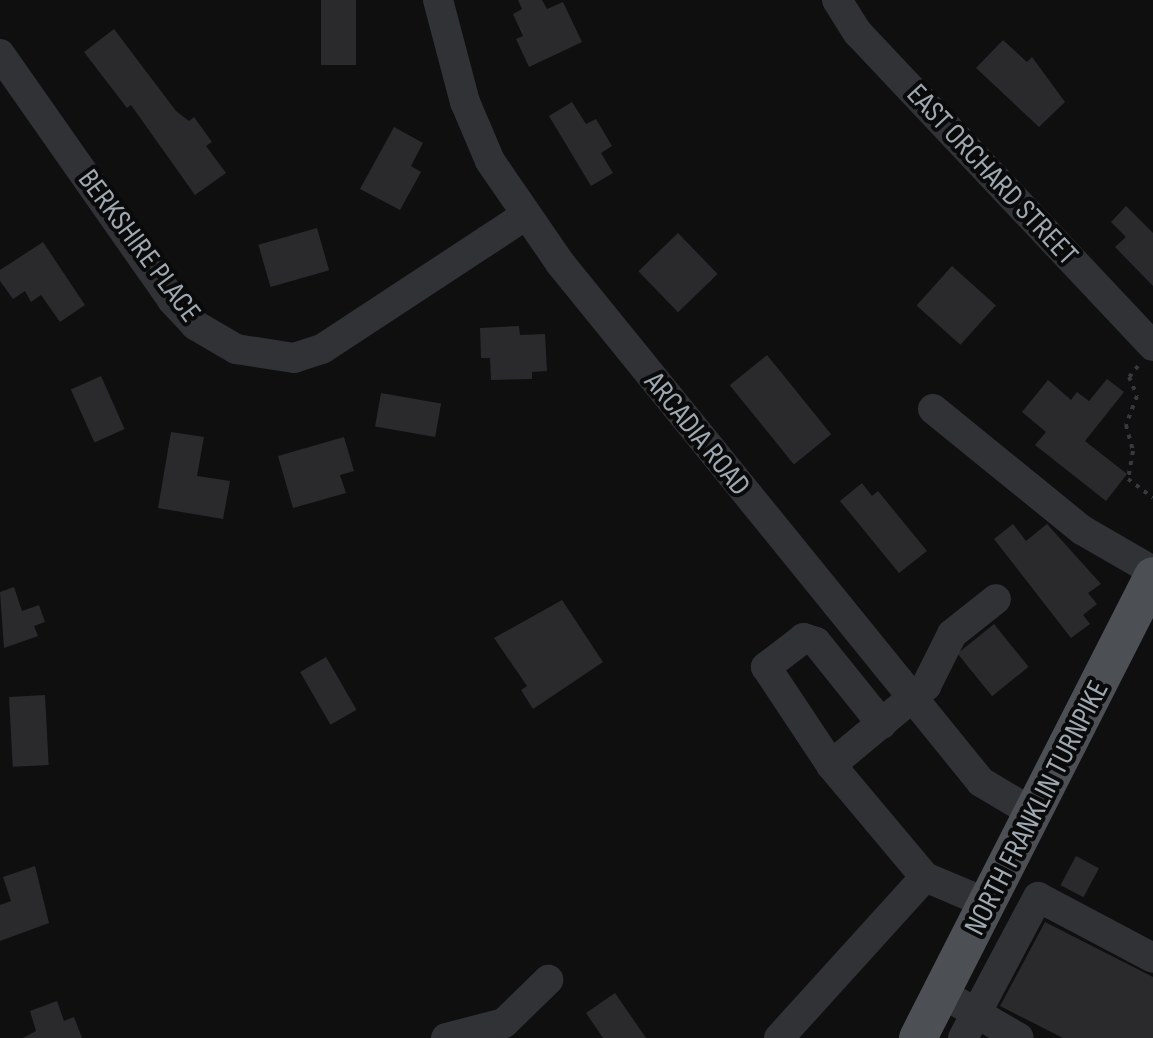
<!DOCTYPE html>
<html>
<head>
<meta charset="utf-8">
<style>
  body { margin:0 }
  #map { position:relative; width:1153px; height:1038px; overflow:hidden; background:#0f0f10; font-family:"Sofia Sans Condensed",sans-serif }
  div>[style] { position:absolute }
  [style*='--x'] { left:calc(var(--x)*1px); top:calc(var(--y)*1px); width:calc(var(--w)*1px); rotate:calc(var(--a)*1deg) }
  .building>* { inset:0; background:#2a2a2d; transform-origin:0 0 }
  .path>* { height:4px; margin-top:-2px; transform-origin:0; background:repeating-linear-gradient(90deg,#36393d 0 4px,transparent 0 10px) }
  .minor>* { height:30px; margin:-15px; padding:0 15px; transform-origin:15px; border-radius:15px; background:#303236 }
  .major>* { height:38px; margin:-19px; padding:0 19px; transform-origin:19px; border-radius:19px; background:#4c5055 }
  span { translate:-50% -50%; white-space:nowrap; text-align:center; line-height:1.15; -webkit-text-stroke:8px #0a0a0b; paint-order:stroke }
  .street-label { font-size:30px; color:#9fa9b2 }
</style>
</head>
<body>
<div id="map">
  <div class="building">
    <i style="left:321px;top:0;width:35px;height:65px"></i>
    <i style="clip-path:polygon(518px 0,542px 0,547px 9px,563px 2px,582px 42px,529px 67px,516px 39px,523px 36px,513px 14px,522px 9px)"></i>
    <i style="clip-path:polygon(114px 29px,176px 111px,189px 121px,194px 117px,212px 142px,206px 146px,226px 173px,195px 195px,131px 105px,127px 108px,84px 52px)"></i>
    <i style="clip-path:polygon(1003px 40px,1027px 62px,1032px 57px,1065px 102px,1039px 127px,976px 68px)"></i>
    <i style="clip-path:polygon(572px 102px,586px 124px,596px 119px,612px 146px,601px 153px,613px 173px,591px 186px,549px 116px)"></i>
    <i style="clip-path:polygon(394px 127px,423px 143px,411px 166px,421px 172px,400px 210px,360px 189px)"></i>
    <i style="clip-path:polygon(1126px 206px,1153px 233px,1153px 286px,1115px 247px,1126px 237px,1111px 222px)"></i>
    <i style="left:317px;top:228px;width:44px;height:61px;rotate:74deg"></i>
    <i style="left:678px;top:233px;width:57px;height:55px;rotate:46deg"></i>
    <i style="clip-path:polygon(43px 242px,85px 305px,60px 322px,41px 295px,31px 302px,25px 291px,13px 299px,0 281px,0 270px)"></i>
    <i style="left:952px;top:266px;width:59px;height:53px;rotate:42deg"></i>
    <i style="clip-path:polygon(519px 326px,520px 335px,545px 334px,547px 371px,532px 372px,532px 379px,491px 380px,490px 358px,481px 358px,480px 328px)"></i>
    <i style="left:767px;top:355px;width:102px;height:48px;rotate:51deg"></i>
    <i style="left:101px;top:376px;width:58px;height:33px;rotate:66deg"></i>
    <i style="clip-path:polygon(1107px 379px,1124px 392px,1085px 441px,1127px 474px,1106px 501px,1035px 445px,1046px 432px,1022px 412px,1048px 380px,1071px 400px,1077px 392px,1089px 401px)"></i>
    <i style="left:381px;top:393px;width:61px;height:34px;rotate:10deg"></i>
    <i style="clip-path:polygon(171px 432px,204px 437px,197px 476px,230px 481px,223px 519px,158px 508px)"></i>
    <i style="clip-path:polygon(344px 437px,354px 471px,340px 475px,346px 493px,293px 508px,278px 456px)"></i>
    <i style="clip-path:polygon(862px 483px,872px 496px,878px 491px,927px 551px,899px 573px,840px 501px)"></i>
    <i style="clip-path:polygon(1013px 524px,1026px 541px,1047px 524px,1101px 584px,1088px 593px,1097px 604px,1083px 615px,1090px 624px,1071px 638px,994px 539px)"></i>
    <i style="clip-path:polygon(14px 587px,22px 611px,39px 605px,45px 622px,34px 626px,38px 636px,4px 648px,0 592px)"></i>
    <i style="clip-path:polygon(562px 600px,603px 662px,533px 709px,521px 690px,527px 686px,494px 638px)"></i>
    <i style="left:994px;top:624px;width:55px;height:47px;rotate:51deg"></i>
    <i style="left:326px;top:657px;width:61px;height:30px;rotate:60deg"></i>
    <i style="left:45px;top:695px;width:70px;height:36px;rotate:87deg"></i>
    <i style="left:1076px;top:856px;width:26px;height:33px;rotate:28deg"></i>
    <i style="clip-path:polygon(35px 866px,49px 923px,0 941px,0 905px,11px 901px,3px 877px)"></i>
    <i style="clip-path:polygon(1045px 922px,1153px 977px,1153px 1038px,1063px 1038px,1000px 1006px)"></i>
    <i style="clip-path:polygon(615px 993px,646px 1038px,603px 1038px,586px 1013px)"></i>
    <i style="clip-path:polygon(57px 1001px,64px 1021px,74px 1017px,82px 1038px,23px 1038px,36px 1031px,30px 1011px)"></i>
  </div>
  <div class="path">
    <i style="--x:1138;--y:366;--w:14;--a:129"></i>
    <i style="--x:1129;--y:377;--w:21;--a:67"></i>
    <i style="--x:1137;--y:396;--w:31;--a:111"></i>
    <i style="--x:1126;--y:425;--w:27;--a:75"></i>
    <i style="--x:1133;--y:451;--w:28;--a:100"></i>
    <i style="--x:1128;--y:479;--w:31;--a:37"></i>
  </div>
  <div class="minor">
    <i style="--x:438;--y:0;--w:106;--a:75.2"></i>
    <i style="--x:465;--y:102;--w:64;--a:67"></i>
    <i style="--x:490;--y:161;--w:124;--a:55.5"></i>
    <i style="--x:560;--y:263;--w:668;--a:50.95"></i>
    <i style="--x:981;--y:782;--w:63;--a:30.7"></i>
    <i style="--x:837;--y:0;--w:39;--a:58"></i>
    <i style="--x:858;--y:33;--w:430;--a:46.7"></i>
    <i style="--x:0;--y:54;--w:300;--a:55"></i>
    <i style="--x:172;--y:300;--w:34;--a:47"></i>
    <i style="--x:195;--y:325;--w:48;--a:30.3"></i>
    <i style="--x:236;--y:349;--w:59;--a:8.8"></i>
    <i style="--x:294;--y:358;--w:29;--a:-18"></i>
    <i style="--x:322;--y:349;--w:244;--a:-33.3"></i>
    <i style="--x:933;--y:409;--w:192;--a:39.1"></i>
    <i style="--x:1082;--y:530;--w:82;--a:30"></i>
    <i style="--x:882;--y:724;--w:105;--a:-128.8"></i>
    <i style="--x:816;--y:642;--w:13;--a:-162"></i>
    <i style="--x:804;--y:638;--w:48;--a:142.7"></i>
    <i style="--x:766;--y:667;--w:118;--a:56.4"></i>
    <i style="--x:831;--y:765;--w:146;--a:50"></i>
    <i style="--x:831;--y:765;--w:124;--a:-39.7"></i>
    <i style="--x:926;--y:686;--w:58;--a:-63.4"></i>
    <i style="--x:952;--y:634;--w:56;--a:-38.5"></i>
    <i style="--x:959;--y:1003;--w:69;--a:30.3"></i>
    <i style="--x:446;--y:1038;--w:60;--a:-14.5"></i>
    <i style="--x:504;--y:1023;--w:62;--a:-44.3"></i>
    <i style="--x:779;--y:1038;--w:217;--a:-47.8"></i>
    <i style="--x:925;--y:877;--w:69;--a:22.9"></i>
    <i style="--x:963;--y:1038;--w:160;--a:-62"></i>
    <i style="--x:1038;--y:897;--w:130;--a:27.9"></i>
  </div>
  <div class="major">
    <i style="--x:918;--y:1038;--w:518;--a:-63.04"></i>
  </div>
  <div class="street-label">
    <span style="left:992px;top:175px;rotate:47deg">EAST ORCHARD STREET</span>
    <span style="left:139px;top:246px;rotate:53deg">BERKSHIRE PLACE</span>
    <span style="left:697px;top:434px;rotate:51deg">ARCADIA ROAD</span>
    <span style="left:1037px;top:808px;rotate:-63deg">NORTH FRANKLIN TURNPIKE</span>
  </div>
</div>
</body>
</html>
